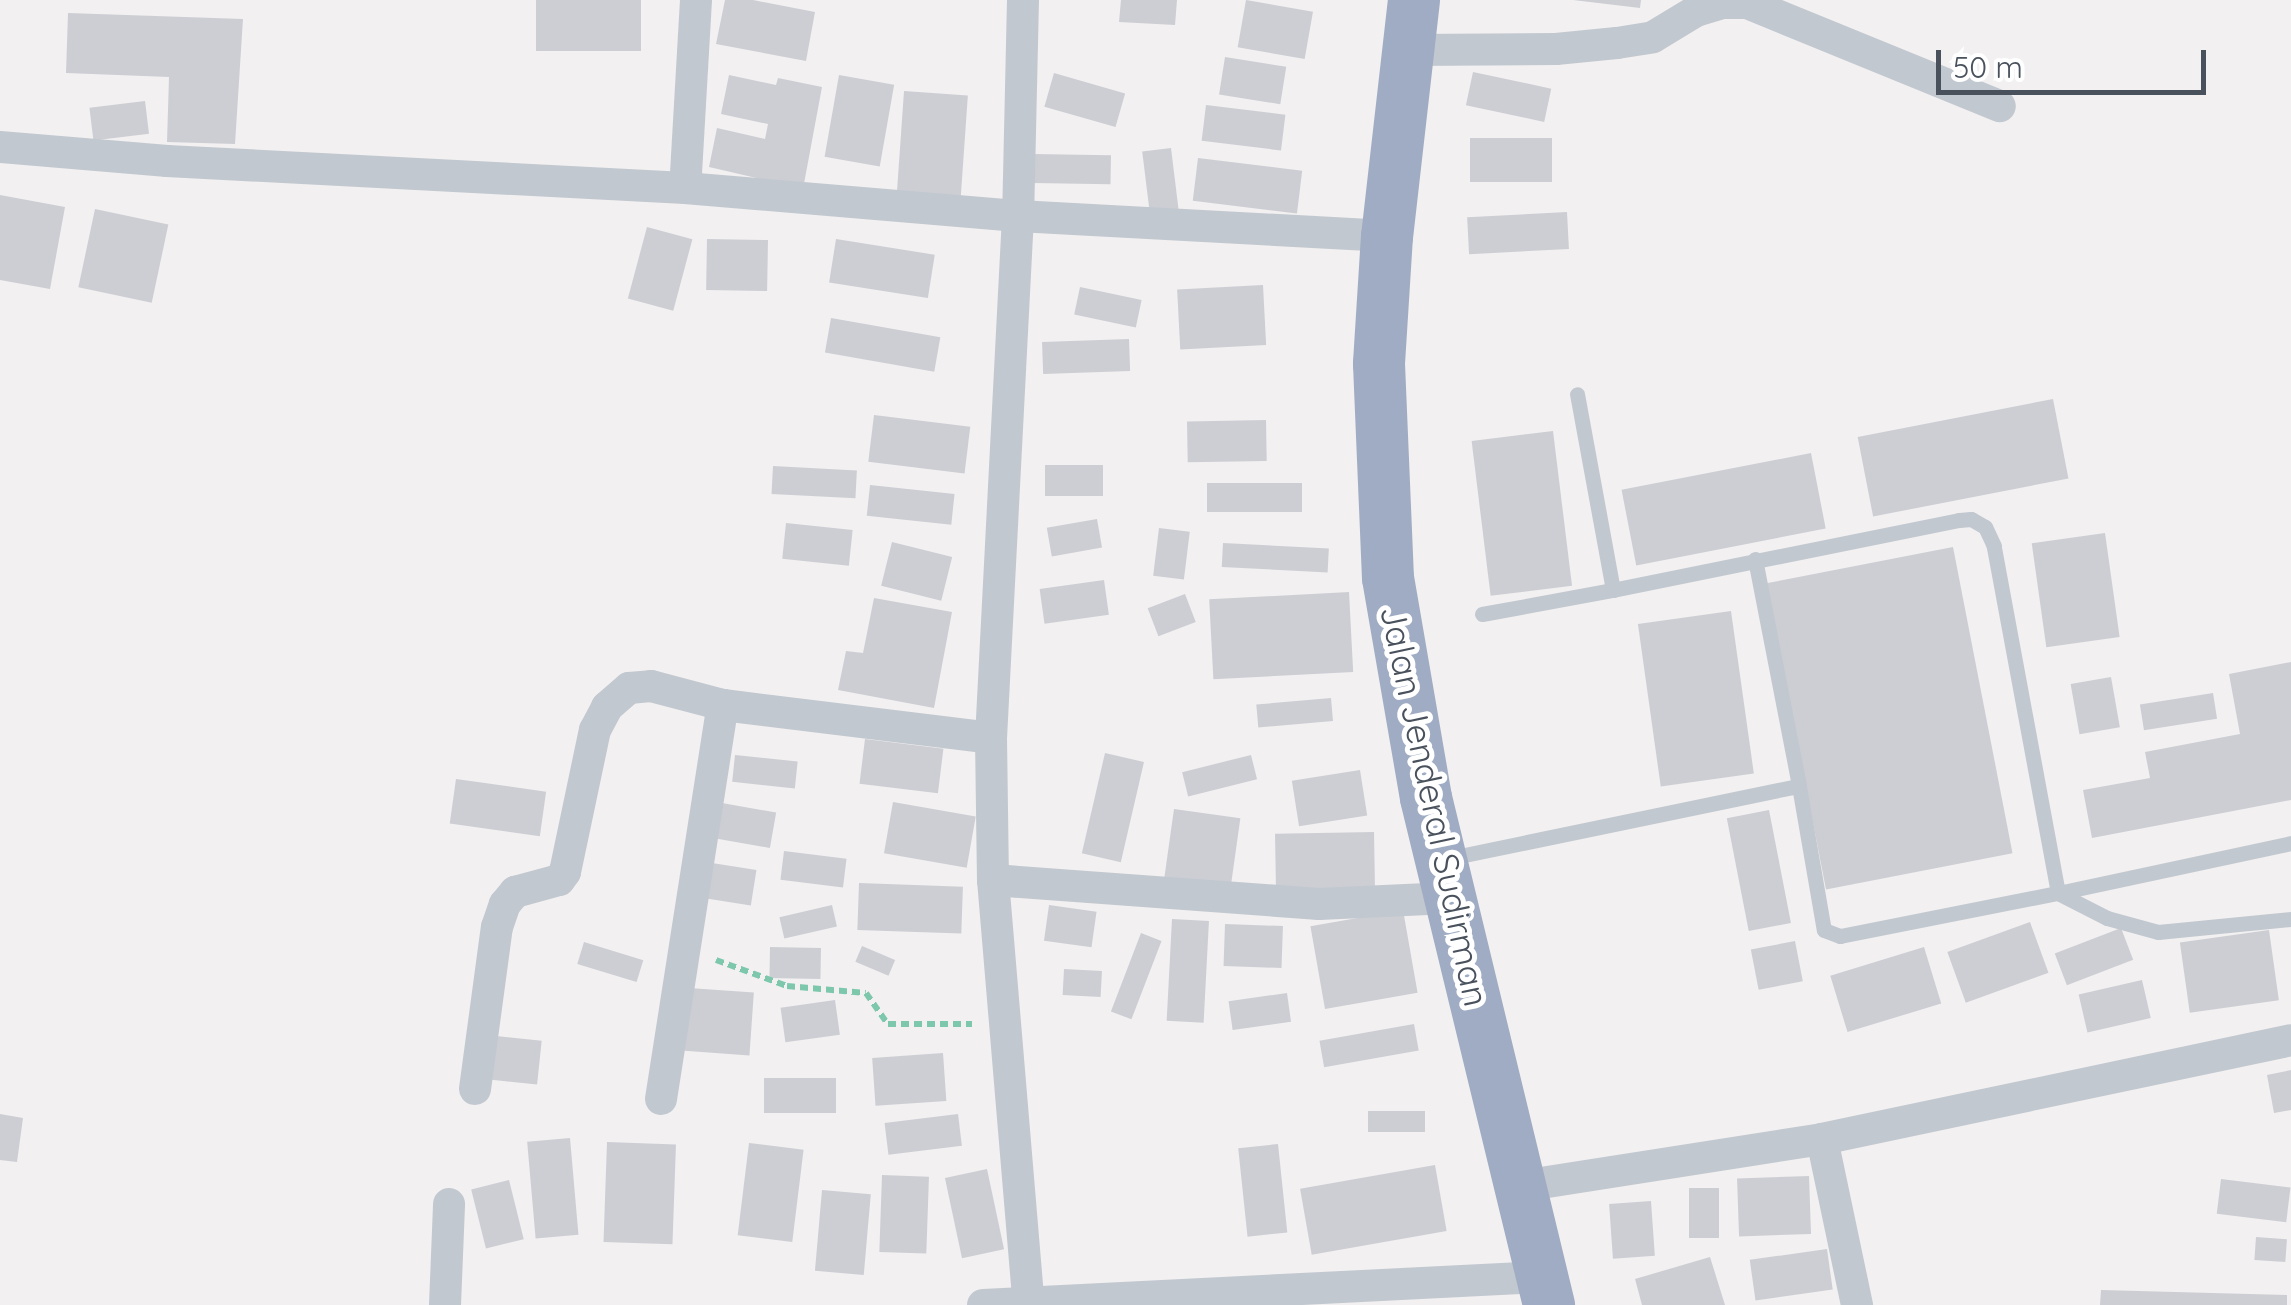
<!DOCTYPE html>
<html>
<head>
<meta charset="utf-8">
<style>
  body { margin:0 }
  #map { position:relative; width:2291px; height:1305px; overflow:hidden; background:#f2f0f0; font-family:Quicksand,sans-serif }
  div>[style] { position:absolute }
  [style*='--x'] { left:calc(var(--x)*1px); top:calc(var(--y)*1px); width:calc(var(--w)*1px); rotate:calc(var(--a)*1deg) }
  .building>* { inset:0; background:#cdced4; transform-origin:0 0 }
  .path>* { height:6px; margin-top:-3px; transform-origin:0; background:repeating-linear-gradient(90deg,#7dc7ac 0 8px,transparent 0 13px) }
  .service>* { height:15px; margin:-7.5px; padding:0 7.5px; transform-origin:7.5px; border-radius:7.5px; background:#c2c8d0 }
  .minor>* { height:32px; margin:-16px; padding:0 16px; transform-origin:16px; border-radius:16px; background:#c2c8d0 }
  .trunk>* { height:52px; margin:-26px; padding:0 26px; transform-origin:26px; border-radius:26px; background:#9facc3 }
  span { translate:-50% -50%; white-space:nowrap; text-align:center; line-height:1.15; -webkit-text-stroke:10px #fff; paint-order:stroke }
  .street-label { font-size:35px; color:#49515c }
  .scale { position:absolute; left:1936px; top:50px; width:270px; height:45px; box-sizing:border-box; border:5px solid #49515c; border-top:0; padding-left:12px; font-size:30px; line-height:35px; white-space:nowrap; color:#49515c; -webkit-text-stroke:8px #fff; paint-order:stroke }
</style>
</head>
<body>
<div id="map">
  <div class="building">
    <i style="left:536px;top:0;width:105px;height:51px"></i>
    <i style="clip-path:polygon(725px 0,753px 0,815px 12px,806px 61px,716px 44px)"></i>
    <i style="clip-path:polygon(1121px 0,1177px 0,1175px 25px,1119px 22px)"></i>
    <i style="left:1246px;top:0;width:68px;height:48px;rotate:10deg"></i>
    <i style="clip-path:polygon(1573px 0,1641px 0,1640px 8px)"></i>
    <i style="clip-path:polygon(68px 13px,243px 19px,235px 144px,167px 142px,169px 77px,66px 73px)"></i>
    <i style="left:1225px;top:57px;width:62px;height:38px;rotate:9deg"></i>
    <i style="left:1473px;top:72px;width:80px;height:34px;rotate:12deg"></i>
    <i style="left:1054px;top:73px;width:74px;height:35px;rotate:16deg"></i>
    <i style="clip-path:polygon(729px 75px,776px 85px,778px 78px,822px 87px,803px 189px,709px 167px,717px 128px,765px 139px,768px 124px,721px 114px)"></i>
    <i style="left:839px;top:75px;width:56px;height:83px;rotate:10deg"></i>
    <i style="left:904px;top:91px;width:64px;height:101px;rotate:4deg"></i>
    <i style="left:145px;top:101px;width:33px;height:56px;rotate:83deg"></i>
    <i style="left:1206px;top:105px;width:80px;height:36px;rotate:7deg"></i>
    <i style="left:1470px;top:138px;width:82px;height:44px"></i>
    <i style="left:1171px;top:148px;width:64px;height:29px;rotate:83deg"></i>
    <i style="left:1033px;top:154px;width:78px;height:29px;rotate:1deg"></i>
    <i style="left:1198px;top:158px;width:105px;height:43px;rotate:7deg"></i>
    <i style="clip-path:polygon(0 195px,65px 207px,50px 289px,0 280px)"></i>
    <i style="left:95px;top:209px;width:75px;height:80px;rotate:12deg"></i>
    <i style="left:1567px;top:212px;width:37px;height:100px;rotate:87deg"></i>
    <i style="left:647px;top:227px;width:47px;height:74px;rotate:15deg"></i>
    <i style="left:707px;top:239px;width:61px;height:51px;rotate:1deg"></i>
    <i style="left:836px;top:239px;width:100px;height:44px;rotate:9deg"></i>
    <i style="left:1263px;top:285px;width:60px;height:86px;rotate:87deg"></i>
    <i style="left:1080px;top:287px;width:63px;height:28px;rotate:12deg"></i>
    <i style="left:831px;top:318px;width:111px;height:35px;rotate:10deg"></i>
    <i style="left:1129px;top:339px;width:32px;height:87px;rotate:88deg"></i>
    <i style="left:2053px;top:399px;width:81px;height:199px;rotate:79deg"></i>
    <i style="left:874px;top:415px;width:97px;height:47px;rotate:7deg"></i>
    <i style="left:1266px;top:420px;width:41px;height:79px;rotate:89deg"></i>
    <i style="left:1553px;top:431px;width:156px;height:82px;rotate:83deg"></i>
    <i style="left:1811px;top:453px;width:77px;height:193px;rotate:79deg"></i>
    <i style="left:1103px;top:465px;width:31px;height:58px;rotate:90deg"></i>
    <i style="left:773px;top:466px;width:84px;height:28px;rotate:3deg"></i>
    <i style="left:1302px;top:483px;width:29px;height:95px;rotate:90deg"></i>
    <i style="left:870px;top:485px;width:85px;height:31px;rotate:6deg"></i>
    <i style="left:1097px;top:519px;width:29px;height:51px;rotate:80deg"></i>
    <i style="left:786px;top:523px;width:67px;height:36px;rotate:6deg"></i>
    <i style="left:1159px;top:528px;width:31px;height:48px;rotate:7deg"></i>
    <i style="left:2105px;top:533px;width:105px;height:74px;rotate:82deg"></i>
    <i style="left:892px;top:542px;width:62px;height:45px;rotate:14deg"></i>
    <i style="left:1223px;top:543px;width:106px;height:24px;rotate:3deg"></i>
    <i style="left:1953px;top:547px;width:312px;height:190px;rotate:79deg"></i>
    <i style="left:1104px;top:580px;width:35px;height:65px;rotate:82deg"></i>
    <i style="left:1349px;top:592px;width:80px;height:140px;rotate:87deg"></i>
    <i style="left:1185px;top:594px;width:30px;height:40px;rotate:69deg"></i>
    <i style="clip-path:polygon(874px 598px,952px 612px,934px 708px,838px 690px,846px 651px,863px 653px)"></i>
    <i style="left:1731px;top:611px;width:164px;height:94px;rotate:82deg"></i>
    <i style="clip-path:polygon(2291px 662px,2291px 800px,2092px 838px,2083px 790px,2150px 778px,2145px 752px,2240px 734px,2229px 674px)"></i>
    <i style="left:2111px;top:677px;width:51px;height:41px;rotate:80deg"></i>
    <i style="left:2213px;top:693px;width:26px;height:74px;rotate:81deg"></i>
    <i style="left:1331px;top:698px;width:23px;height:75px;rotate:85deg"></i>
    <i style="left:865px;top:739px;width:79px;height:45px;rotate:7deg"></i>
    <i style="left:1105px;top:753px;width:40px;height:103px;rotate:13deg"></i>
    <i style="left:735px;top:755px;width:63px;height:27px;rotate:6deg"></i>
    <i style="left:1251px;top:755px;width:25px;height:71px;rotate:76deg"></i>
    <i style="left:1360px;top:770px;width:46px;height:69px;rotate:81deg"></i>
    <i style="left:456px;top:779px;width:91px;height:45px;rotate:8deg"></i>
    <i style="left:893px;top:802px;width:84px;height:52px;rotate:10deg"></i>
    <i style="left:722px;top:803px;width:55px;height:36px;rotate:10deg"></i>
    <i style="left:1174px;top:809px;width:67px;height:69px;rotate:8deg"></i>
    <i style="left:1769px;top:810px;width:115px;height:43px;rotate:79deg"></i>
    <i style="left:1374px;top:832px;width:59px;height:99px;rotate:89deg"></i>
    <i style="left:784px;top:851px;width:63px;height:29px;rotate:7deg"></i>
    <i style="left:712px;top:863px;width:45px;height:36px;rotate:9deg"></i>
    <i style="left:859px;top:883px;width:104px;height:47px;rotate:2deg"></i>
    <i style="left:832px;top:905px;width:22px;height:54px;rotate:77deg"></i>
    <i style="left:1049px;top:905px;width:48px;height:36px;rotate:8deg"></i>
    <i style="left:1403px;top:910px;width:84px;height:94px;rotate:80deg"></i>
    <i style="left:1172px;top:919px;width:37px;height:102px;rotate:3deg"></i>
    <i style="left:2030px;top:922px;width:54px;height:88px;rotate:70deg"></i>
    <i style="left:1225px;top:924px;width:58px;height:42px;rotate:2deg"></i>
    <i style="left:2121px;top:928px;width:34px;height:71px;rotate:69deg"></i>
    <i style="left:2269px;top:930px;width:71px;height:90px;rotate:82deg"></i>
    <i style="left:1141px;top:933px;width:22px;height:84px;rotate:21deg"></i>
    <i style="left:1795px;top:941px;width:41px;height:45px;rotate:79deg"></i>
    <i style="left:584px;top:942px;width:62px;height:23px;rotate:17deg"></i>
    <i style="left:862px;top:946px;width:36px;height:17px;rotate:23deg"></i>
    <i style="left:770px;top:947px;width:51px;height:31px;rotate:1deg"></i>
    <i style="left:1924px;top:947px;width:59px;height:98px;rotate:73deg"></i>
    <i style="left:1064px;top:969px;width:38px;height:26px;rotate:3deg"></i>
    <i style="left:2142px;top:980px;width:39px;height:65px;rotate:77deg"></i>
    <i style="left:689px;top:988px;width:65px;height:63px;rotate:4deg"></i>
    <i style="left:1287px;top:993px;width:29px;height:59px;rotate:82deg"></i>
    <i style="left:835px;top:1000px;width:35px;height:55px;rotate:82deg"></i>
    <i style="left:1414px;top:1024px;width:27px;height:96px;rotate:80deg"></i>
    <i style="left:487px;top:1035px;width:55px;height:44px;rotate:6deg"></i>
    <i style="left:943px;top:1053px;width:48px;height:71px;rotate:86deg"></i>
    <i style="clip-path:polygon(2291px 1070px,2291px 1110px,2274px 1113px,2267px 1075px)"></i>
    <i style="left:764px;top:1078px;width:72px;height:35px"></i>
    <i style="left:1368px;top:1111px;width:57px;height:21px"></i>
    <i style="clip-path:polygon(0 1114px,23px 1118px,17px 1162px,0 1160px)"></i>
    <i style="left:958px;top:1114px;width:32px;height:74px;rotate:83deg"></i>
    <i style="left:570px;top:1138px;width:97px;height:43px;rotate:85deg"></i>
    <i style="left:607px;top:1142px;width:69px;height:100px;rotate:2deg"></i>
    <i style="left:749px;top:1143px;width:55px;height:93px;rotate:7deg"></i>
    <i style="left:1278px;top:1144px;width:89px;height:40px;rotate:84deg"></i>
    <i style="left:1435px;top:1165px;width:67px;height:137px;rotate:80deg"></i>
    <i style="left:987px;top:1169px;width:82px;height:43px;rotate:78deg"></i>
    <i style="left:882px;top:1175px;width:47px;height:77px;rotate:2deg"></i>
    <i style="left:1809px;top:1176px;width:58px;height:72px;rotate:88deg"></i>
    <i style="left:2221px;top:1179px;width:70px;height:35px;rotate:7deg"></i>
    <i style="left:509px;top:1180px;width:61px;height:39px;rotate:76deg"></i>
    <i style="left:1719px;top:1188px;width:50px;height:30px;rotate:90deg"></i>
    <i style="left:822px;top:1190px;width:49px;height:81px;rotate:5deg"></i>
    <i style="left:1651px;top:1201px;width:55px;height:42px;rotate:86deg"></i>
    <i style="left:2256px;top:1237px;width:31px;height:23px;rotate:4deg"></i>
    <i style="left:1827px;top:1249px;width:41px;height:78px;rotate:82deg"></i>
    <i style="clip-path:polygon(1710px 1257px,1725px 1305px,1642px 1305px,1635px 1279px)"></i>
    <i style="clip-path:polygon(2101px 1290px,2287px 1295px,2287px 1305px,2100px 1305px)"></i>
  </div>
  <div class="path">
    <i style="--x:716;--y:960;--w:76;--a:20.1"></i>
    <i style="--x:787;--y:986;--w:79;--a:5.1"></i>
    <i style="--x:866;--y:993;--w:38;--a:55"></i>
    <i style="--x:888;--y:1024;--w:84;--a:0"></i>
  </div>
  <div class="service">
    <i style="--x:1755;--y:559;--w:231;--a:79"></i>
    <i style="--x:1482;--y:614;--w:133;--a:-10.4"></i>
    <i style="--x:1450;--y:858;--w:356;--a:-11.7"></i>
    <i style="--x:1799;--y:786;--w:146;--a:80.2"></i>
    <i style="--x:1824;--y:930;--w:17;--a:21"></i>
    <i style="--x:1840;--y:936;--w:222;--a:-11.2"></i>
    <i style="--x:2058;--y:893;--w:353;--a:-100.5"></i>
    <i style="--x:1994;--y:546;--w:21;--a:-115"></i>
    <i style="--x:1985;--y:527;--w:16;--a:-150"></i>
    <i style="--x:1971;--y:519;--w:12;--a:175"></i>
    <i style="--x:1959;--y:520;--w:353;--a:168.6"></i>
    <i style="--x:1613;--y:590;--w:199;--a:-100.4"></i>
    <i style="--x:2058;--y:893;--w:55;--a:27"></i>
    <i style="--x:2107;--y:918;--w:53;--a:15.4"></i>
    <i style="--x:2158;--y:932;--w:134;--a:-5.6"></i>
    <i style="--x:2058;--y:893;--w:238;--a:-12.1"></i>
  </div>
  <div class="minor">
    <i style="--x:696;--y:0;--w:188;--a:93.3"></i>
    <i style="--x:685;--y:188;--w:334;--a:4.8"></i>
    <i style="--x:1018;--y:216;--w:370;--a:3.1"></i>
    <i style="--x:1023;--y:0;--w:216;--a:91.3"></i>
    <i style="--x:1018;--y:216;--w:523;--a:92.96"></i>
    <i style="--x:991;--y:738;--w:142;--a:89.2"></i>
    <i style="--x:993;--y:880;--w:427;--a:85.2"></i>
    <i style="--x:1409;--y:50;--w:147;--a:-0.4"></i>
    <i style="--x:1556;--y:49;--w:61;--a:-5.6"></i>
    <i style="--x:1617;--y:43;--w:36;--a:-9"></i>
    <i style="--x:1653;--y:37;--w:50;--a:-31.2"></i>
    <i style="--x:1696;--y:11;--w:27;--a:-17"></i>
    <i style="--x:1722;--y:3;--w:25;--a:0"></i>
    <i style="--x:1747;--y:3;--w:273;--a:22.2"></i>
    <i style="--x:0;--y:147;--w:168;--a:4.8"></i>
    <i style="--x:167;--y:161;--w:519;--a:2.98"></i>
    <i style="--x:993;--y:880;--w:327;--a:4.2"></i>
    <i style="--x:1319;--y:904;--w:130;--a:-2.6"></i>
    <i style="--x:475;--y:1089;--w:163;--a:-82.3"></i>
    <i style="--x:497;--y:927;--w:24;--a:-71"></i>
    <i style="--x:505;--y:904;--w:16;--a:-50"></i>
    <i style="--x:515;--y:892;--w:46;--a:-15.3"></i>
    <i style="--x:559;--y:880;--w:10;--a:-53"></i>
    <i style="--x:565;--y:872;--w:145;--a:-78.1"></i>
    <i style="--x:595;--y:730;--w:26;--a:-62"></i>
    <i style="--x:607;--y:707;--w:29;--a:-41"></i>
    <i style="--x:629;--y:688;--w:22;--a:-5"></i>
    <i style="--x:651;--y:686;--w:74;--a:14.8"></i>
    <i style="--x:723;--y:705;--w:270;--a:7"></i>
    <i style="--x:661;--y:1099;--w:399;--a:-81.1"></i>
    <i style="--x:1822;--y:1139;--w:170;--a:78.1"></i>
    <i style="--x:1522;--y:1186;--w:304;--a:-8.9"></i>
    <i style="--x:1822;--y:1139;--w:479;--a:-11.9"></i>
    <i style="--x:445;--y:1305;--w:101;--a:-87.7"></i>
    <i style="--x:983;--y:1305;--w:560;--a:-2.87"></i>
  </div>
  <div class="trunk">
    <i style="--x:1414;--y:0;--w:238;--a:96.5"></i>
    <i style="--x:1387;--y:236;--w:128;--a:93.6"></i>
    <i style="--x:1379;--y:364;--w:214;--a:87.6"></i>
    <i style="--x:1388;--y:578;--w:223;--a:80.2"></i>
    <i style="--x:1426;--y:798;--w:522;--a:76.36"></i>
  </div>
  <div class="street-label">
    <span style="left:1435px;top:806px;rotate:78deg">Jalan Jenderal Sudirman</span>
  </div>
  <div class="scale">50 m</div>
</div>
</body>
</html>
